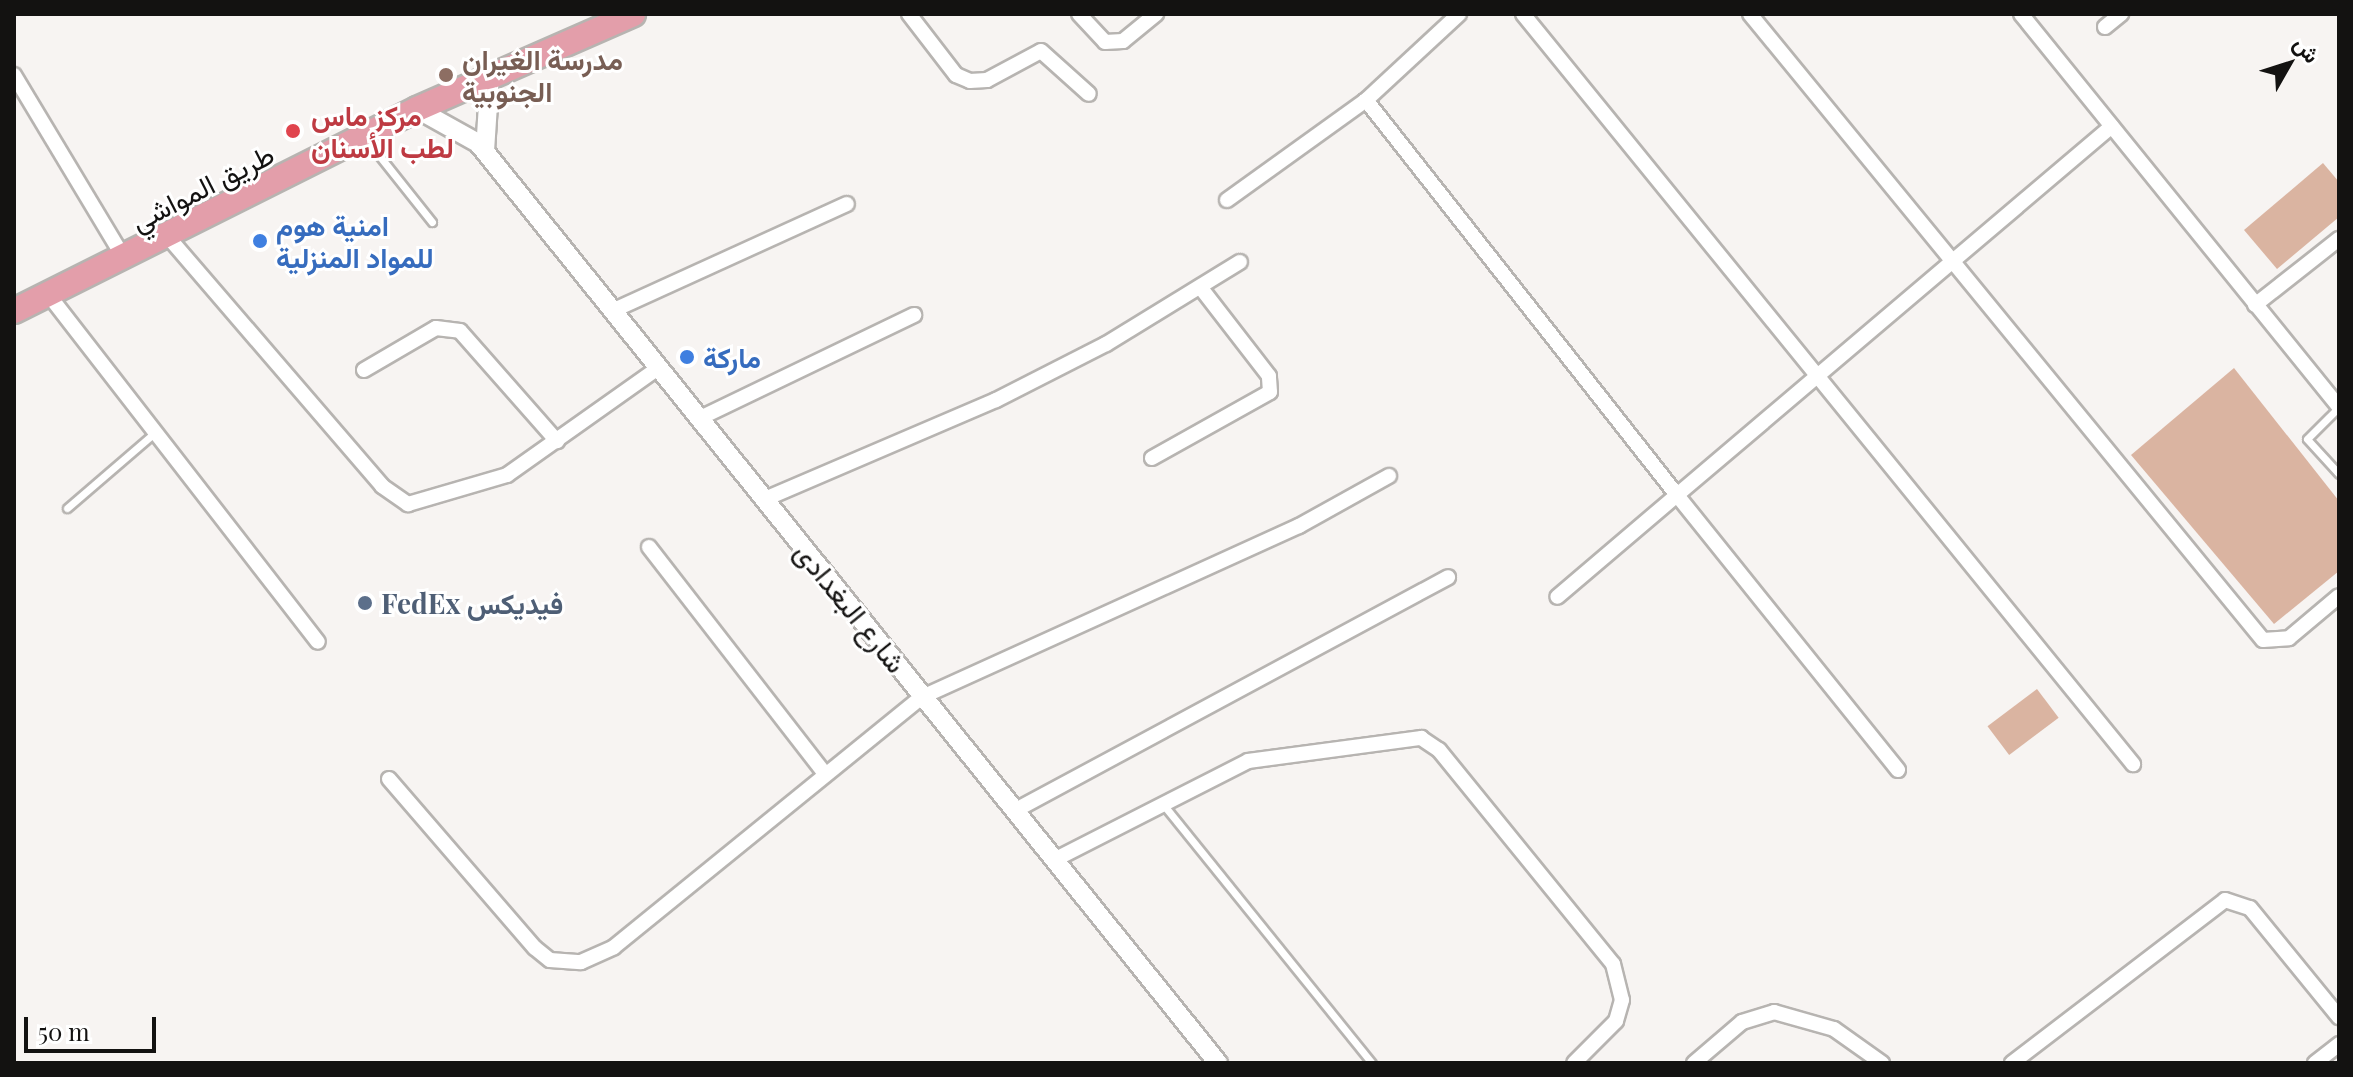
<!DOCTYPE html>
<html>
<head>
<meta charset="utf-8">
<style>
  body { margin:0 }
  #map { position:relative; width:2353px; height:1077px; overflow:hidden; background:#f7f4f2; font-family:"Playfair Display",Vazirmatn,serif }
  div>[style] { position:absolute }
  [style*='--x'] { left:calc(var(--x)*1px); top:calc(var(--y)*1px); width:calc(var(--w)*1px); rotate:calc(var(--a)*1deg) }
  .building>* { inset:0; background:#dab4a1; transform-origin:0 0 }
  .roads { filter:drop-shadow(2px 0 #b7b4b1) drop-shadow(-2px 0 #b7b4b1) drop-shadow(0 2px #b7b4b1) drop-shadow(0 -2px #b7b4b1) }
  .service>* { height:7px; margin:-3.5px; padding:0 3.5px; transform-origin:3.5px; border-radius:3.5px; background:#fff }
  .minor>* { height:14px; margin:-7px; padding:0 7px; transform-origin:7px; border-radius:7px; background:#fff }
  .tertiary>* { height:18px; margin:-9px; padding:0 9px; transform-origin:9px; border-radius:9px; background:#fff }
  .primary>* { height:24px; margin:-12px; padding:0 12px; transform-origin:12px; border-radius:12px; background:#e39eaa }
  .dots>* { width:22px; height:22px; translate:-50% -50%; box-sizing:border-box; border:4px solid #fff; border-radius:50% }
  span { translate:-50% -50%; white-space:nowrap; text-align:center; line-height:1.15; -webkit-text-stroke:6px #fff; paint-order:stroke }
  .education-label { font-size:28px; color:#785e54; font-weight:700 }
  .left { translate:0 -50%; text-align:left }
  .health-label { font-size:28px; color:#be3a42; font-weight:700 }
  .street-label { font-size:28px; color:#131211 }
  .shop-label { font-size:28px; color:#366cbe; font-weight:700 }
  .service-label { font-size:28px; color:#4e5e75; font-weight:700 }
  .frame { position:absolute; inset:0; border:16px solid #131211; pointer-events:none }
  .north { position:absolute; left:2249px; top:24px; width:80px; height:80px; -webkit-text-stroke:6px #fff; paint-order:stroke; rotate:51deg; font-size:22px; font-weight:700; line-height:32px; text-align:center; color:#131211 }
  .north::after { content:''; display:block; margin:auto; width:28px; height:36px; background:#131211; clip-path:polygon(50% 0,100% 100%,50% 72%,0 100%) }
  .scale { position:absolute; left:24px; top:1017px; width:132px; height:36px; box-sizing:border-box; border:4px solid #131211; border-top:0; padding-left:10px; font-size:24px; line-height:28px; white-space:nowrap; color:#131211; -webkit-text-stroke:6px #fff; paint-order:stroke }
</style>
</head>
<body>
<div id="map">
  <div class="building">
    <i style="clip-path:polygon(2323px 163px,2339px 182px,2339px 217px,2277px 269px,2244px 230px)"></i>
    <i style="clip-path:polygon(2234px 368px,2339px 501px,2339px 571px,2274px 624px,2131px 455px)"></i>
    <i style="left:2037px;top:689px;width:36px;height:62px;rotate:53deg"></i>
  </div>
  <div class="roads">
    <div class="service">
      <i style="--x:366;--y:139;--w:106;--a:51.5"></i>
      <i style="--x:2339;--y:407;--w:45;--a:135"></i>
      <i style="--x:2307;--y:439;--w:47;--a:47.6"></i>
      <i style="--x:67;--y:508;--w:113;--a:-40.7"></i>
      <i style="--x:1162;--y:803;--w:334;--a:51.1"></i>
    </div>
    <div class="minor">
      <i style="--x:909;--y:14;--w:77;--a:52.4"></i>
      <i style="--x:956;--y:75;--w:15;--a:23"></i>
      <i style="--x:970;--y:81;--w:17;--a:-3"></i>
      <i style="--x:987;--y:80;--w:61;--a:-28.2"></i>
      <i style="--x:1041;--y:51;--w:64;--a:41.9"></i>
      <i style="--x:1079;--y:14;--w:38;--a:47"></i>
      <i style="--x:1105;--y:42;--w:18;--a:-3"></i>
      <i style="--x:1123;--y:41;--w:43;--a:-39.3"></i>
      <i style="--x:1459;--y:14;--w:127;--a:137.2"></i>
      <i style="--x:1366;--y:100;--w:503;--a:51.79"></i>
      <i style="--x:1677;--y:495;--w:157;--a:139.6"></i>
      <i style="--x:1523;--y:14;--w:967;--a:50.88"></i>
      <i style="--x:1750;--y:14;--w:809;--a:50.67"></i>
      <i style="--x:2263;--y:640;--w:26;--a:-4"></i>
      <i style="--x:2289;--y:638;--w:65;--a:-40"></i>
      <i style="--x:2021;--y:14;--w:506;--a:51.02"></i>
      <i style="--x:2105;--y:27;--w:21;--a:-39"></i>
      <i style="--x:14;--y:75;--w:216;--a:59"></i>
      <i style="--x:1227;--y:200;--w:171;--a:-35.7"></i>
      <i style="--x:169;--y:238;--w:327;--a:49.3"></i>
      <i style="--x:382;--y:486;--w:32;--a:35"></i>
      <i style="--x:408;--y:504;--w:103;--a:-16.3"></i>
      <i style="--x:507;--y:475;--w:185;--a:-35.3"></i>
      <i style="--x:48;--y:294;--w:440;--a:52.2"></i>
      <i style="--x:2255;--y:305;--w:107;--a:-38.2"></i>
      <i style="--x:612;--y:311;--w:258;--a:-24.5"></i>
      <i style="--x:364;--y:370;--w:83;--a:-30.3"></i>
      <i style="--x:436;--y:328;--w:24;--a:7"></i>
      <i style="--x:460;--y:331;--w:147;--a:48.6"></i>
      <i style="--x:698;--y:419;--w:240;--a:-25.7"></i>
      <i style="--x:1152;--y:458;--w:135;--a:-29.2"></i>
      <i style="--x:1270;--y:392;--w:16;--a:-94"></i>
      <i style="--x:1269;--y:376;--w:111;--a:-127.7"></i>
      <i style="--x:765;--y:499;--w:251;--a:-23.2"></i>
      <i style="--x:996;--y:400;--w:123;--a:-27"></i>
      <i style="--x:1106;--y:344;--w:157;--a:-31.5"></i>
      <i style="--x:649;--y:547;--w:287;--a:52.2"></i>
      <i style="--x:1898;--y:770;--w:353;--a:-128.8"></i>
      <i style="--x:1677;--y:495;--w:570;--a:-40.31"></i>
      <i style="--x:389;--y:779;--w:223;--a:49.2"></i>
      <i style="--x:535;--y:948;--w:19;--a:39"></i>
      <i style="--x:550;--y:960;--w:31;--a:4"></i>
      <i style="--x:581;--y:962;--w:36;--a:-24"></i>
      <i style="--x:614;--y:947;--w:397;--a:-39.1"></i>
      <i style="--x:922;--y:697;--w:414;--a:-24.4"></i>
      <i style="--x:1299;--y:526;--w:103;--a:-29.1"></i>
      <i style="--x:1014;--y:811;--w:493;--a:-28.3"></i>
      <i style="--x:1054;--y:860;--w:218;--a:-27"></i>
      <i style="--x:1248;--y:761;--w:175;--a:-7.6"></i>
      <i style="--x:1421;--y:738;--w:22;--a:34"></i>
      <i style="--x:1439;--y:750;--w:276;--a:50.9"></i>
      <i style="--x:1613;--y:964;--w:37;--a:76"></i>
      <i style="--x:1622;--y:1000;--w:22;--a:106"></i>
      <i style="--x:1616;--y:1021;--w:59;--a:135"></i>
      <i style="--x:1694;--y:1063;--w:63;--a:-40.5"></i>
      <i style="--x:1742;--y:1022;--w:34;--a:-17"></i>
      <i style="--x:1774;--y:1012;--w:62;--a:15.8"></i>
      <i style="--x:1834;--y:1029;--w:59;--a:35.3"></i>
      <i style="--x:2012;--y:1063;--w:268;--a:-37.4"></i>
      <i style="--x:2225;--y:900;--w:26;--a:18"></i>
      <i style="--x:2250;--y:908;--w:141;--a:50.8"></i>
      <i style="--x:2315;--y:1063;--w:31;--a:-38"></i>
    </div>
    <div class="tertiary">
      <i style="--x:417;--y:109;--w:70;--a:29.1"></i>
      <i style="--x:478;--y:143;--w:1181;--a:51.19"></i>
      <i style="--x:485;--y:151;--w:77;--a:-86.3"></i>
    </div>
    <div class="primary">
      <i style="--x:14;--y:311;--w:451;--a:-26.6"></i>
      <i style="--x:417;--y:109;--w:236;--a:-23.7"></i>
    </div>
  </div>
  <div class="dots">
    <i style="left:446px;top:75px;background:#8d6e63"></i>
    <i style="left:293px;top:131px;background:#e0444e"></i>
    <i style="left:260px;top:241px;background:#3f7fe0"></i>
    <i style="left:687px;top:357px;background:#3f7fe0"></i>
    <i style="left:365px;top:603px;background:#5c6f8a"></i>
  </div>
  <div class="education-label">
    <span class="left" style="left:462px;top:75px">مدرسة الغيران<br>الجنوبية</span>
  </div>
  <div class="health-label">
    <span class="left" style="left:311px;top:131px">مركز ماس<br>لطب الأسنان</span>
  </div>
  <div class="street-label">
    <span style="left:202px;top:187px;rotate:-27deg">طريق المواشي</span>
    <span style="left:851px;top:607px;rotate:51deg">شارع البغدادى</span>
  </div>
  <div class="shop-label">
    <span class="left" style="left:276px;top:241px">امنية هوم<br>للمواد المنزلية</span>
    <span class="left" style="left:703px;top:357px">ماركة</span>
  </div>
  <div class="service-label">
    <span class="left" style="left:381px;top:603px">FedEx فيديكس</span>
  </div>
  <div class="frame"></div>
  <div class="north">ش</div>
  <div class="scale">50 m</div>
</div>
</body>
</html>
